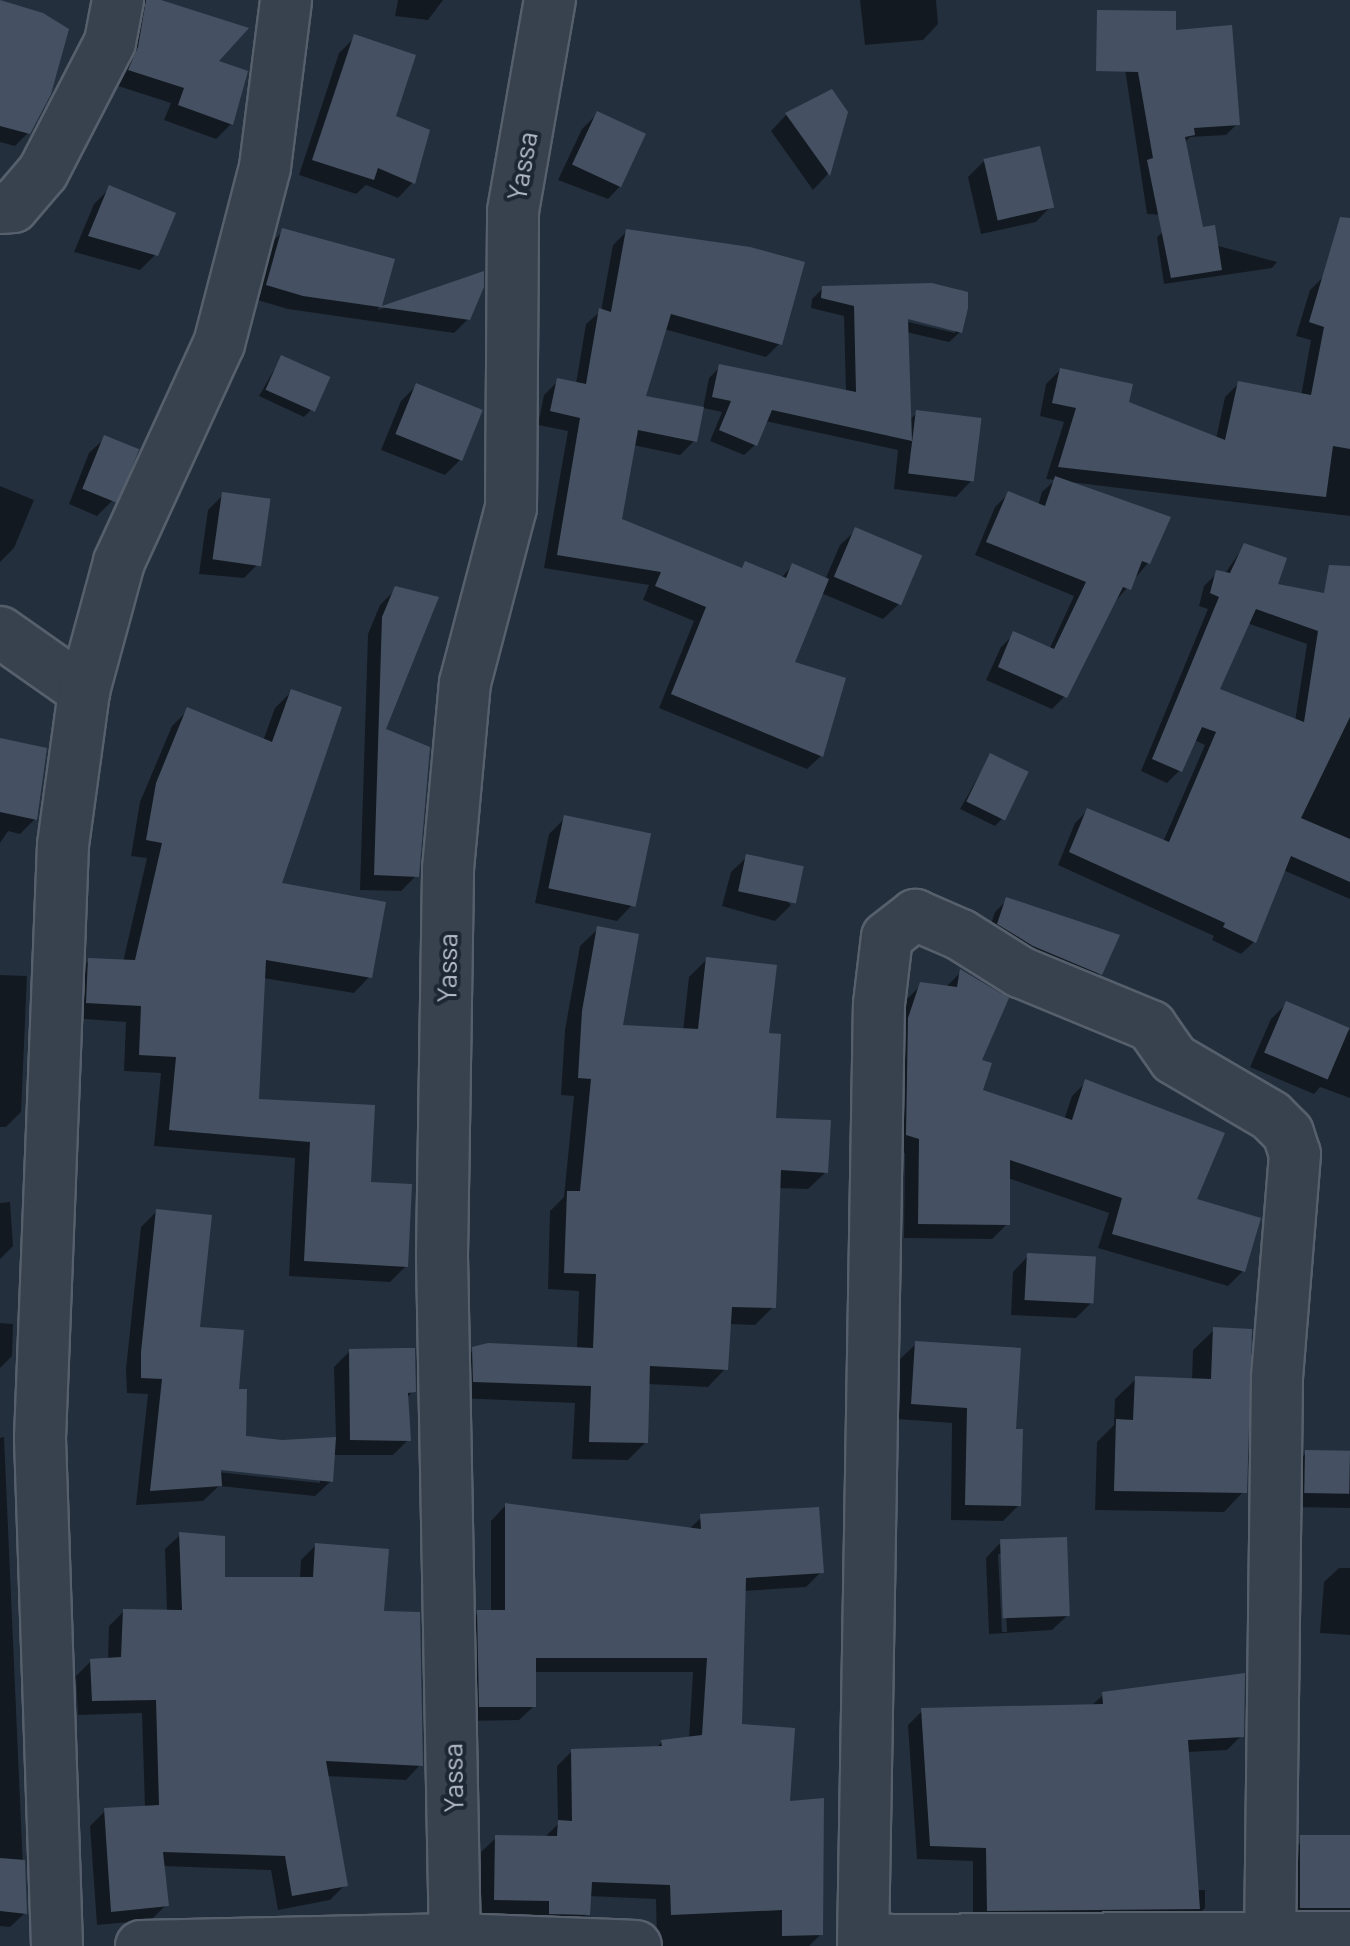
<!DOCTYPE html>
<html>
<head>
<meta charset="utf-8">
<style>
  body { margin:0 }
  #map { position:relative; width:1350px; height:1946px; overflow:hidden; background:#242f3e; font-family:Barlow,sans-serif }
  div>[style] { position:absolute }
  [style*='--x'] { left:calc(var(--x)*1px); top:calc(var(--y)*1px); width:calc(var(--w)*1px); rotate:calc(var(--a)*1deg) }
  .shadow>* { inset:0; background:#0007 }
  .building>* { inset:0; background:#455162; transform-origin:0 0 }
  .roads { filter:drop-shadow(2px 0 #565f6c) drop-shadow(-2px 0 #565f6c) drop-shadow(0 2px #565f6c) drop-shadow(0 -2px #565f6c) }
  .street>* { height:50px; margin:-25px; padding:0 25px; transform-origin:25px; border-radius:25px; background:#38414e }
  span { translate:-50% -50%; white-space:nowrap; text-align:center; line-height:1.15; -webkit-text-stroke:8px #1d2633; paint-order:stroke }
  .street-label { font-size:28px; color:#b4bcc9 }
</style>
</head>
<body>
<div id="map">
  <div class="shadow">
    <i style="clip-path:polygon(145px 0,153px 0,215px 62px,231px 124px,216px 139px,164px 120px,171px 103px,115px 85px,132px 13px)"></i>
    <i style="clip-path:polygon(398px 0,443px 0,428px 20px,395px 16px)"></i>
    <i style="clip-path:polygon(860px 0,936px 0,938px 24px,923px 40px,865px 45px)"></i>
    <i style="clip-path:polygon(0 1px,28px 133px,15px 146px,0 142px)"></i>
    <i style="clip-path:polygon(355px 37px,413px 182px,398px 198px,366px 185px,356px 194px,299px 175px,339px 53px)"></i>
    <i style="clip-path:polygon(1123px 56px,1237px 124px,1226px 135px,1190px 137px,1184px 143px,1186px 216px,1147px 214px)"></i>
    <i style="clip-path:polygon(831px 93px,845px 112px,827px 175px,813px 190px,771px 131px,786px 115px)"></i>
    <i style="clip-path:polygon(597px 114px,623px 183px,608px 199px,558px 180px,582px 129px)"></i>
    <i style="clip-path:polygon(984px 161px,1051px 206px,1036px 222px,981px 234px,968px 177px)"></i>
    <i style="clip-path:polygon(110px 188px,156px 254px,140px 270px,74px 252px,94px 204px)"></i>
    <i style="clip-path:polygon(283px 231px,392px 260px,378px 310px,481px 274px,468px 319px,454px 333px,288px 309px,254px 299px,269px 245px)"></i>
    <i style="clip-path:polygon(627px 231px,780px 343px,766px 357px,664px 329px,643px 398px,694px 441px,680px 455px,633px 445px,620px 520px,740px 570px,746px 564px,781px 578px,792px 566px,825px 580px,840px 545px,856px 530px,899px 604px,883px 619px,821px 593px,792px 664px,821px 756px,807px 769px,659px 708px,694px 621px,643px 600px,649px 585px,544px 568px,568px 431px,538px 425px,544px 395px,558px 381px,576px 384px,586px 324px,601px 311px,613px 245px)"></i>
    <i style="clip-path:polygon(1164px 231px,1277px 262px,1272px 268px,1164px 284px,1157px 237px)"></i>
    <i style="clip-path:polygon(1324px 276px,1350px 283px,1350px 516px,1070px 482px,1148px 563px,1115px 602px,1065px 696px,1052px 709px,986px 680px,1001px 647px,1014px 634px,1049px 650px,1074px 596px,975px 555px,995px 507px,1008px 494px,1038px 506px,1042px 492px,1055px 480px,1046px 479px,1064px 422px,1040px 416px,1046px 384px,1060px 370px,1126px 404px,1216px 439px,1225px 397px,1239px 383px,1301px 396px,1311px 340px,1296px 336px,1310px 290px)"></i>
    <i style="clip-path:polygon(evenodd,932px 286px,965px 294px,960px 332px,949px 342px,906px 332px,908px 421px,917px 413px,979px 421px,971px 481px,956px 497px,894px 489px,898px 450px,765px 421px,755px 445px,744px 455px,710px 441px,722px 412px,703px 408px,709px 378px,720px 367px,846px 392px,844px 316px,811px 308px,812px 299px,823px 288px,932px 286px,897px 314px,955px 328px,955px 333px,896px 319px,897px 314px)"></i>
    <i style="clip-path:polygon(281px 358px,311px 410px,304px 417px,259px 396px)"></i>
    <i style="clip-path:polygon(417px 385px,460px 460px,445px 475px,381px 450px,401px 401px)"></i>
    <i style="clip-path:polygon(105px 438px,113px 500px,97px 516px,69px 504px,89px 453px)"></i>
    <i style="clip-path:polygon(0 486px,34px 500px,14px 548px,0 562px)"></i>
    <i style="clip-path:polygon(223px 495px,260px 562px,244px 578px,199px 574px,208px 510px)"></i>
    <i style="clip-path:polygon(evenodd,1244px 546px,1275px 585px,1350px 601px,1350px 899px,1283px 870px,1254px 942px,1241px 954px,1212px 940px,1214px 936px,1058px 865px,1075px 823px,1087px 811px,1163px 842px,1205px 745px,1194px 740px,1180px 770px,1167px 783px,1141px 771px,1208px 609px,1199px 606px,1204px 586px,1217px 573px,1224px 575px,1244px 546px,1247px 623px,1307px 644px,1295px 721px,1216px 690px,1247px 623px)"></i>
    <i style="clip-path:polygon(396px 589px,382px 730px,417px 875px,401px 891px,360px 890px,368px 634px,380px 605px)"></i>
    <i style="clip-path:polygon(291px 692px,279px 885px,370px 976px,354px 993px,263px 978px,256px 1102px,368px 1185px,406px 1266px,390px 1282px,289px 1276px,295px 1158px,154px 1146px,161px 1073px,124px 1071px,126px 1022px,71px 1018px,73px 977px,89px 960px,123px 962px,147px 858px,131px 856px,140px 802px,172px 726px,188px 710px,263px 741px,275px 708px)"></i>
    <i style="clip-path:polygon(0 740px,35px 819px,20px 834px,8px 831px,0 843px)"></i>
    <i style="clip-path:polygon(990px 756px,1002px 819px,995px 826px,960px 809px)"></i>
    <i style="clip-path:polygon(565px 818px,632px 905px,617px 921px,535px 903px,549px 834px)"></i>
    <i style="clip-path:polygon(747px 857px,791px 905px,775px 921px,722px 906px,731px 872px)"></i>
    <i style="clip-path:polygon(1007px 900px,1100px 973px,1087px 985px,987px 936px,995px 912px)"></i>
    <i style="clip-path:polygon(598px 929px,620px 1028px,683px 1031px,689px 977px,707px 959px,767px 1036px,773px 1120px,826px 1172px,808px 1189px,777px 1188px,773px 1307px,755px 1325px,728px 1324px,725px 1369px,708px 1387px,647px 1384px,646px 1442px,628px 1460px,572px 1459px,575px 1403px,456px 1398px,456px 1367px,474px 1349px,577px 1349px,579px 1291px,548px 1289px,550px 1211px,564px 1197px,574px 1096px,561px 1095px,565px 1030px,580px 946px)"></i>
    <i style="clip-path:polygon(961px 972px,979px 1061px,980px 1092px,1064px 1120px,1072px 1096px,1086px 1082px,1194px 1201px,1243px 1271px,1228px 1286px,1098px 1248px,1109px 1213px,1008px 1178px,1007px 1224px,992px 1239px,904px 1238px,905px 1153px,892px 1149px,894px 1035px,906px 1000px,921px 985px,947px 986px)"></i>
    <i style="clip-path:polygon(0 975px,27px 976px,21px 1112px,6px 1127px,0 1127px)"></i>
    <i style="clip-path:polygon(1286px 1004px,1350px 1030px,1350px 1098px,1320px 1087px,1314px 1094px,1250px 1067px,1271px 1019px)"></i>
    <i style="clip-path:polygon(10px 1202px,13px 1246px,0 1259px,0 1203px)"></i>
    <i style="clip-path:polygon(evenodd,157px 1211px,197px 1329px,237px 1391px,244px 1438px,282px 1443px,336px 1440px,334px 1367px,350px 1351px,413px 1391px,406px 1399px,408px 1440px,393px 1455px,332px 1455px,331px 1481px,315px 1496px,219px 1486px,203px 1501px,136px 1505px,148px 1394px,127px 1393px,126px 1369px,141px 1227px,157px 1211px,208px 1466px,320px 1478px,320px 1483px,208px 1471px,208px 1466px)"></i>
    <i style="clip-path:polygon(1028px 1256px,1092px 1302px,1076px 1318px,1011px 1315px,1013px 1272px)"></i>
    <i style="clip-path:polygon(0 1318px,0 1323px,13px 1324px,12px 1356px,0 1368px)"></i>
    <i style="clip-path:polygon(1214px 1330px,1244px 1491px,1224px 1512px,1095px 1510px,1097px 1442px,1114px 1425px,1115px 1399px,1136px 1379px,1192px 1381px,1193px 1350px)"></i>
    <i style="clip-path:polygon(916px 1344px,1014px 1431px,1019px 1505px,1003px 1521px,951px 1520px,952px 1423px,897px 1419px,900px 1359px)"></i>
    <i style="clip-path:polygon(4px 1437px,25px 1913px,10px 1927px,0 1926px,0 1438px)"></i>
    <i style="clip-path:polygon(1306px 1453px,1350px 1453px,1350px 1508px,1291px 1507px,1292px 1467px)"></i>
    <i style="clip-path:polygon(505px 1506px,689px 1529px,702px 1517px,821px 1572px,806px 1587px,743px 1591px,739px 1727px,787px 1803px,821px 1934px,809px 1946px,657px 1946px,656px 1899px,588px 1896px,587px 1914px,573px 1929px,535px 1928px,536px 1915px,480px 1914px,481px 1852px,496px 1838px,544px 1838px,558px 1824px,557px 1766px,572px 1751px,656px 1748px,662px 1742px,689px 1739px,693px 1672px,533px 1672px,534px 1706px,519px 1720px,465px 1721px,464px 1628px,478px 1613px,491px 1613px,491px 1521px)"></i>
    <i style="clip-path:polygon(180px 1535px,222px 1579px,300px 1579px,301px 1560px,316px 1545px,381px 1614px,420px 1765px,406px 1780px,326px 1776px,345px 1885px,330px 1900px,278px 1910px,271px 1870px,162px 1866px,166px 1905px,151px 1920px,97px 1925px,90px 1826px,105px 1811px,145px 1808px,142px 1713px,78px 1715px,76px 1676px,91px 1661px,108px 1660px,109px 1626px,124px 1611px,167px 1612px,165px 1549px)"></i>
    <i style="clip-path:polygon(evenodd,1001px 1542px,1068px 1615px,1052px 1630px,989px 1634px,986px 1558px,1001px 1542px,998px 1554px,1003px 1554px,1007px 1632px,1002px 1632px,998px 1554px)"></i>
    <i style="clip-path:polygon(1339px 1568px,1350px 1568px,1350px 1635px,1320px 1633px,1324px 1582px)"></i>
    <i style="clip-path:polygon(1103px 1695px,1241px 1736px,1227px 1750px,1187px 1752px,1196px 1890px,1205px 1890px,1205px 1908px,1191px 1922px,973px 1924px,973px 1861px,917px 1859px,908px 1725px,922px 1711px,1091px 1706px)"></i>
    <i style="clip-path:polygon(1350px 1837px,1350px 1925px,1287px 1921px,1287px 1856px,1301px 1842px)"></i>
  </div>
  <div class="building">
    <i style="clip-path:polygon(0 0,43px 13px,69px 29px,51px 94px,30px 134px,0 126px)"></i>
    <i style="clip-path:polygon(146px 0,161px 0,249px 28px,219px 61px,248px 71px,233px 125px,178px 105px,184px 88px,128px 70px,138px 47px)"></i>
    <i style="clip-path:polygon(1097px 10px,1176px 11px,1176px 30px,1232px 25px,1240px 125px,1194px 128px,1195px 135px,1185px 137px,1203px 227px,1215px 225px,1222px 270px,1171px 278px,1147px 160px,1153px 158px,1138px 72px,1096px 71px)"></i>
    <i style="clip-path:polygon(354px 34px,416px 55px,396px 116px,430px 130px,415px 184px,378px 168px,374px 180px,312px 160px)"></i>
    <i style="clip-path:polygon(832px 89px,848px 112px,830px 176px,785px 113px)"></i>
    <i style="left:597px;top:111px;width:54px;height:59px;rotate:25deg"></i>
    <i style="left:1040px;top:146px;width:63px;height:58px;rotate:77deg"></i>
    <i style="clip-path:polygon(109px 185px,176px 213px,158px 256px,88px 236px)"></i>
    <i style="clip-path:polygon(1340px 217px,1350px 218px,1350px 449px,1333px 446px,1326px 497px,1058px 467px,1076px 408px,1052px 403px,1060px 368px,1133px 384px,1129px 402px,1225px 440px,1238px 381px,1311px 395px,1324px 327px,1309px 322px)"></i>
    <i style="clip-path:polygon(282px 228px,395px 259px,382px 306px,484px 271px,484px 287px,470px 320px,303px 296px,266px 285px)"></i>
    <i style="clip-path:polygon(626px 229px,750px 247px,805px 262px,782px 345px,671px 314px,646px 396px,704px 407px,697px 442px,638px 430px,622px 519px,742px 568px,745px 561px,786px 578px,792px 563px,829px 579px,795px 662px,846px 678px,823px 757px,671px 694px,706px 607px,655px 586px,661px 572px,557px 555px,580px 418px,550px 411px,557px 378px,586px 384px,599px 308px,611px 312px)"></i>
    <i style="clip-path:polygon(932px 283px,968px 292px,968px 308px,962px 333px,908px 319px,912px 441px,772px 410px,757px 446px,719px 430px,731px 401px,712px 397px,719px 364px,856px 392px,854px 306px,821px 298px,822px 286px)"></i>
    <i style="left:281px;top:355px;width:54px;height:38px;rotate:24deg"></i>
    <i style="left:416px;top:383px;width:72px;height:55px;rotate:22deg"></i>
    <i style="left:916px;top:410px;width:66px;height:64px;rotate:7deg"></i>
    <i style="left:104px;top:435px;width:38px;height:58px;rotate:22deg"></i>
    <i style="clip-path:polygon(1055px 476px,1171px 517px,1150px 564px,1142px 561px,1131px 590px,1123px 587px,1067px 698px,998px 667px,1013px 631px,1054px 649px,1086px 582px,986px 542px,1008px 491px,1045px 506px)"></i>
    <i style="left:222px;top:492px;width:49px;height:68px;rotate:8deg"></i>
    <i style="left:855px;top:527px;width:73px;height:54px;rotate:23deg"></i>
    <i style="clip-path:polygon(evenodd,1244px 543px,1287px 558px,1278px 584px,1324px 593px,1329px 565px,1350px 566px,1350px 717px,1301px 818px,1350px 839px,1350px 882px,1291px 856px,1256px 943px,1223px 927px,1225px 923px,1069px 852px,1087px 808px,1169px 842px,1216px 732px,1202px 727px,1182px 772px,1152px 759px,1219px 597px,1210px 593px,1216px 570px,1230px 573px,1244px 543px,1256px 609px,1318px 631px,1304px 722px,1220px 689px,1256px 609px)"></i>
    <i style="clip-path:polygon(395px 586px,439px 597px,386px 729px,430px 747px,419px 877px,374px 875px,382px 617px)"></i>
    <i style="clip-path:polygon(291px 689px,342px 707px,282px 883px,386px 902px,372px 978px,266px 960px,259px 1099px,375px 1105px,371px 1182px,412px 1184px,408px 1267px,304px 1261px,310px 1142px,169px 1130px,176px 1057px,139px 1055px,141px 1006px,86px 1003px,88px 958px,135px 960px,162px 843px,146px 840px,156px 783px,187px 707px,272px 742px)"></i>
    <i style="clip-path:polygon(0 738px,47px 748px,37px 820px,0 812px)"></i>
    <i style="left:990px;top:753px;width:43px;height:54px;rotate:26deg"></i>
    <i style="left:564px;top:815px;width:89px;height:75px;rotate:12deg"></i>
    <i style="left:746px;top:854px;width:59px;height:38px;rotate:12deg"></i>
    <i style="clip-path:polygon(1006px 897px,1120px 935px,1102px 975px,1033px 946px,997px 924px)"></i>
    <i style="clip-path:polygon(597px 926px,639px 934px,623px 1025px,698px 1029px,706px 957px,777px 965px,769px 1033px,781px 1034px,776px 1118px,831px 1120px,828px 1173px,781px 1170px,776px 1308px,732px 1307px,728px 1370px,650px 1366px,648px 1443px,589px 1442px,591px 1386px,473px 1382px,472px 1347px,488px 1343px,593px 1348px,596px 1274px,564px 1273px,567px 1191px,580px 1191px,591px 1079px,578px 1078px,582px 1011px)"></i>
    <i style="clip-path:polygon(960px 969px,1009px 998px,982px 1060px,992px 1063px,983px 1090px,1072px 1120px,1085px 1079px,1225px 1133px,1197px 1199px,1261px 1218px,1245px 1272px,1112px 1234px,1122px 1198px,1010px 1160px,1010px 1225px,918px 1224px,919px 1139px,906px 1135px,908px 1018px,920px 982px,957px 987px)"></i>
    <i style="left:1286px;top:1001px;width:69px;height:56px;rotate:23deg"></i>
    <i style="clip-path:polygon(156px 1209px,212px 1215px,200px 1327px,244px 1330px,239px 1389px,247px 1389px,246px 1436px,282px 1440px,336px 1437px,333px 1482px,221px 1470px,222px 1486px,150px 1491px,162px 1379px,141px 1378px,141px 1352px)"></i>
    <i style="left:1027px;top:1253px;width:69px;height:47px;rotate:3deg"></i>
    <i style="clip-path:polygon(1213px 1327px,1252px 1329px,1247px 1493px,1114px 1491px,1116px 1419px,1133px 1420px,1135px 1376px,1211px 1379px)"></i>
    <i style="clip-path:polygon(915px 1341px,1021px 1348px,1016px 1429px,1023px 1429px,1021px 1506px,965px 1505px,967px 1408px,911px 1404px)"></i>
    <i style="clip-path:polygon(403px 1348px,415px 1348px,416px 1392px,408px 1393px,411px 1441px,350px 1440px,349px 1349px)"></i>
    <i style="left:1305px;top:1450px;width:45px;height:43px;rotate:1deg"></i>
    <i style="clip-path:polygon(505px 1503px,701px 1529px,700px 1514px,819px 1507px,824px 1573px,746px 1578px,742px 1724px,795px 1728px,790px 1801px,824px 1798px,823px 1935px,782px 1936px,782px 1910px,671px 1915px,670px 1885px,592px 1882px,590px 1915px,549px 1914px,549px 1901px,494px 1900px,495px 1835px,557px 1836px,558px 1820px,572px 1821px,571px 1749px,662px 1746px,661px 1740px,702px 1735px,707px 1658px,536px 1658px,536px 1707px,479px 1707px,477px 1610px,505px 1610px)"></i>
    <i style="clip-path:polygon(179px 1532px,225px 1536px,225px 1577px,313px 1577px,315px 1543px,389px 1549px,384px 1611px,420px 1612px,423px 1766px,326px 1761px,348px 1886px,292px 1896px,285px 1856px,163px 1852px,169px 1906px,111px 1912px,104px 1808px,159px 1805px,156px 1700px,92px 1701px,90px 1659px,121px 1657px,123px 1609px,182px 1610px)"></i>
    <i style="left:1067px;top:1537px;width:79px;height:67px;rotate:88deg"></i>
    <i style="clip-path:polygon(1245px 1673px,1244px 1737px,1188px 1740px,1200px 1909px,987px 1911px,986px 1848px,930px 1846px,921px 1708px,1103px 1704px,1102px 1692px)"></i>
    <i style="left:1350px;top:1835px;width:73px;height:50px;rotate:90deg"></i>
    <i style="clip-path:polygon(0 1858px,25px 1860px,27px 1914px,0 1911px)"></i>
  </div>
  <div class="roads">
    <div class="street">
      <i style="--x:0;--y:208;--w:13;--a:-4"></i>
      <i style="--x:13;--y:207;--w:46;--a:-49.4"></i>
      <i style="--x:43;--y:172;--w:146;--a:-62.7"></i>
      <i style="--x:110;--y:42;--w:43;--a:-79.2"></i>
      <i style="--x:0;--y:632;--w:103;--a:35.1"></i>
      <i style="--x:57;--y:1946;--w:508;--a:-91.92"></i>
      <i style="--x:40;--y:1438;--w:593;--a:-87.78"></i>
      <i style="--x:63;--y:845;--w:155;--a:-82.2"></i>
      <i style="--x:84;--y:691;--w:134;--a:-74.8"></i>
      <i style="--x:119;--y:562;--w:240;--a:-65.4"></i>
      <i style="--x:219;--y:344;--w:183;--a:-75.4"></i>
      <i style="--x:265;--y:167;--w:168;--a:-82.8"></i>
      <i style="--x:141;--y:1946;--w:314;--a:-1.3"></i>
      <i style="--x:455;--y:1939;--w:181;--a:2.2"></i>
      <i style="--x:455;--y:1946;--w:691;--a:-91.08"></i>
      <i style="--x:442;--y:1255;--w:386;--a:-89.1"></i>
      <i style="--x:448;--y:869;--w:187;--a:-84.8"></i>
      <i style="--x:465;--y:683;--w:181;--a:-75.3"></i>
      <i style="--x:511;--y:508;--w:297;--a:-89.6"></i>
      <i style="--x:513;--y:211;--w:214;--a:-80.1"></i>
      <i style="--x:863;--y:1946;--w:942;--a:-89.03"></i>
      <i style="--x:879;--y:1004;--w:67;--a:-83.2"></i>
      <i style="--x:887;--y:937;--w:36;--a:-38"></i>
      <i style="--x:915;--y:915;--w:50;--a:23.5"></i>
      <i style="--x:961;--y:935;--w:70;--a:32.1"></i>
      <i style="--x:1020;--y:972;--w:142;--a:22.4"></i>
      <i style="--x:1151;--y:1026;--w:40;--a:55.1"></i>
      <i style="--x:1174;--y:1059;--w:113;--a:30.4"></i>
      <i style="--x:1271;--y:1116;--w:24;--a:45"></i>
      <i style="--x:1288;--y:1133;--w:22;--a:72"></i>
      <i style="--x:1295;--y:1154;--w:225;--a:94.6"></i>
      <i style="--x:1277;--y:1378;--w:568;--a:90.71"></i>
      <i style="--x:879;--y:1946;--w:13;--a:-29"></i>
      <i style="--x:890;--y:1940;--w:460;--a:-0.4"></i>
    </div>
  </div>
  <div class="street-label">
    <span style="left:521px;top:166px;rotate:-80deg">Yassa</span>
    <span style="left:446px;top:968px;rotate:-89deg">Yassa</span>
    <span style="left:452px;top:1778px;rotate:-91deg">Yassa</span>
  </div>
</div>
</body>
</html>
